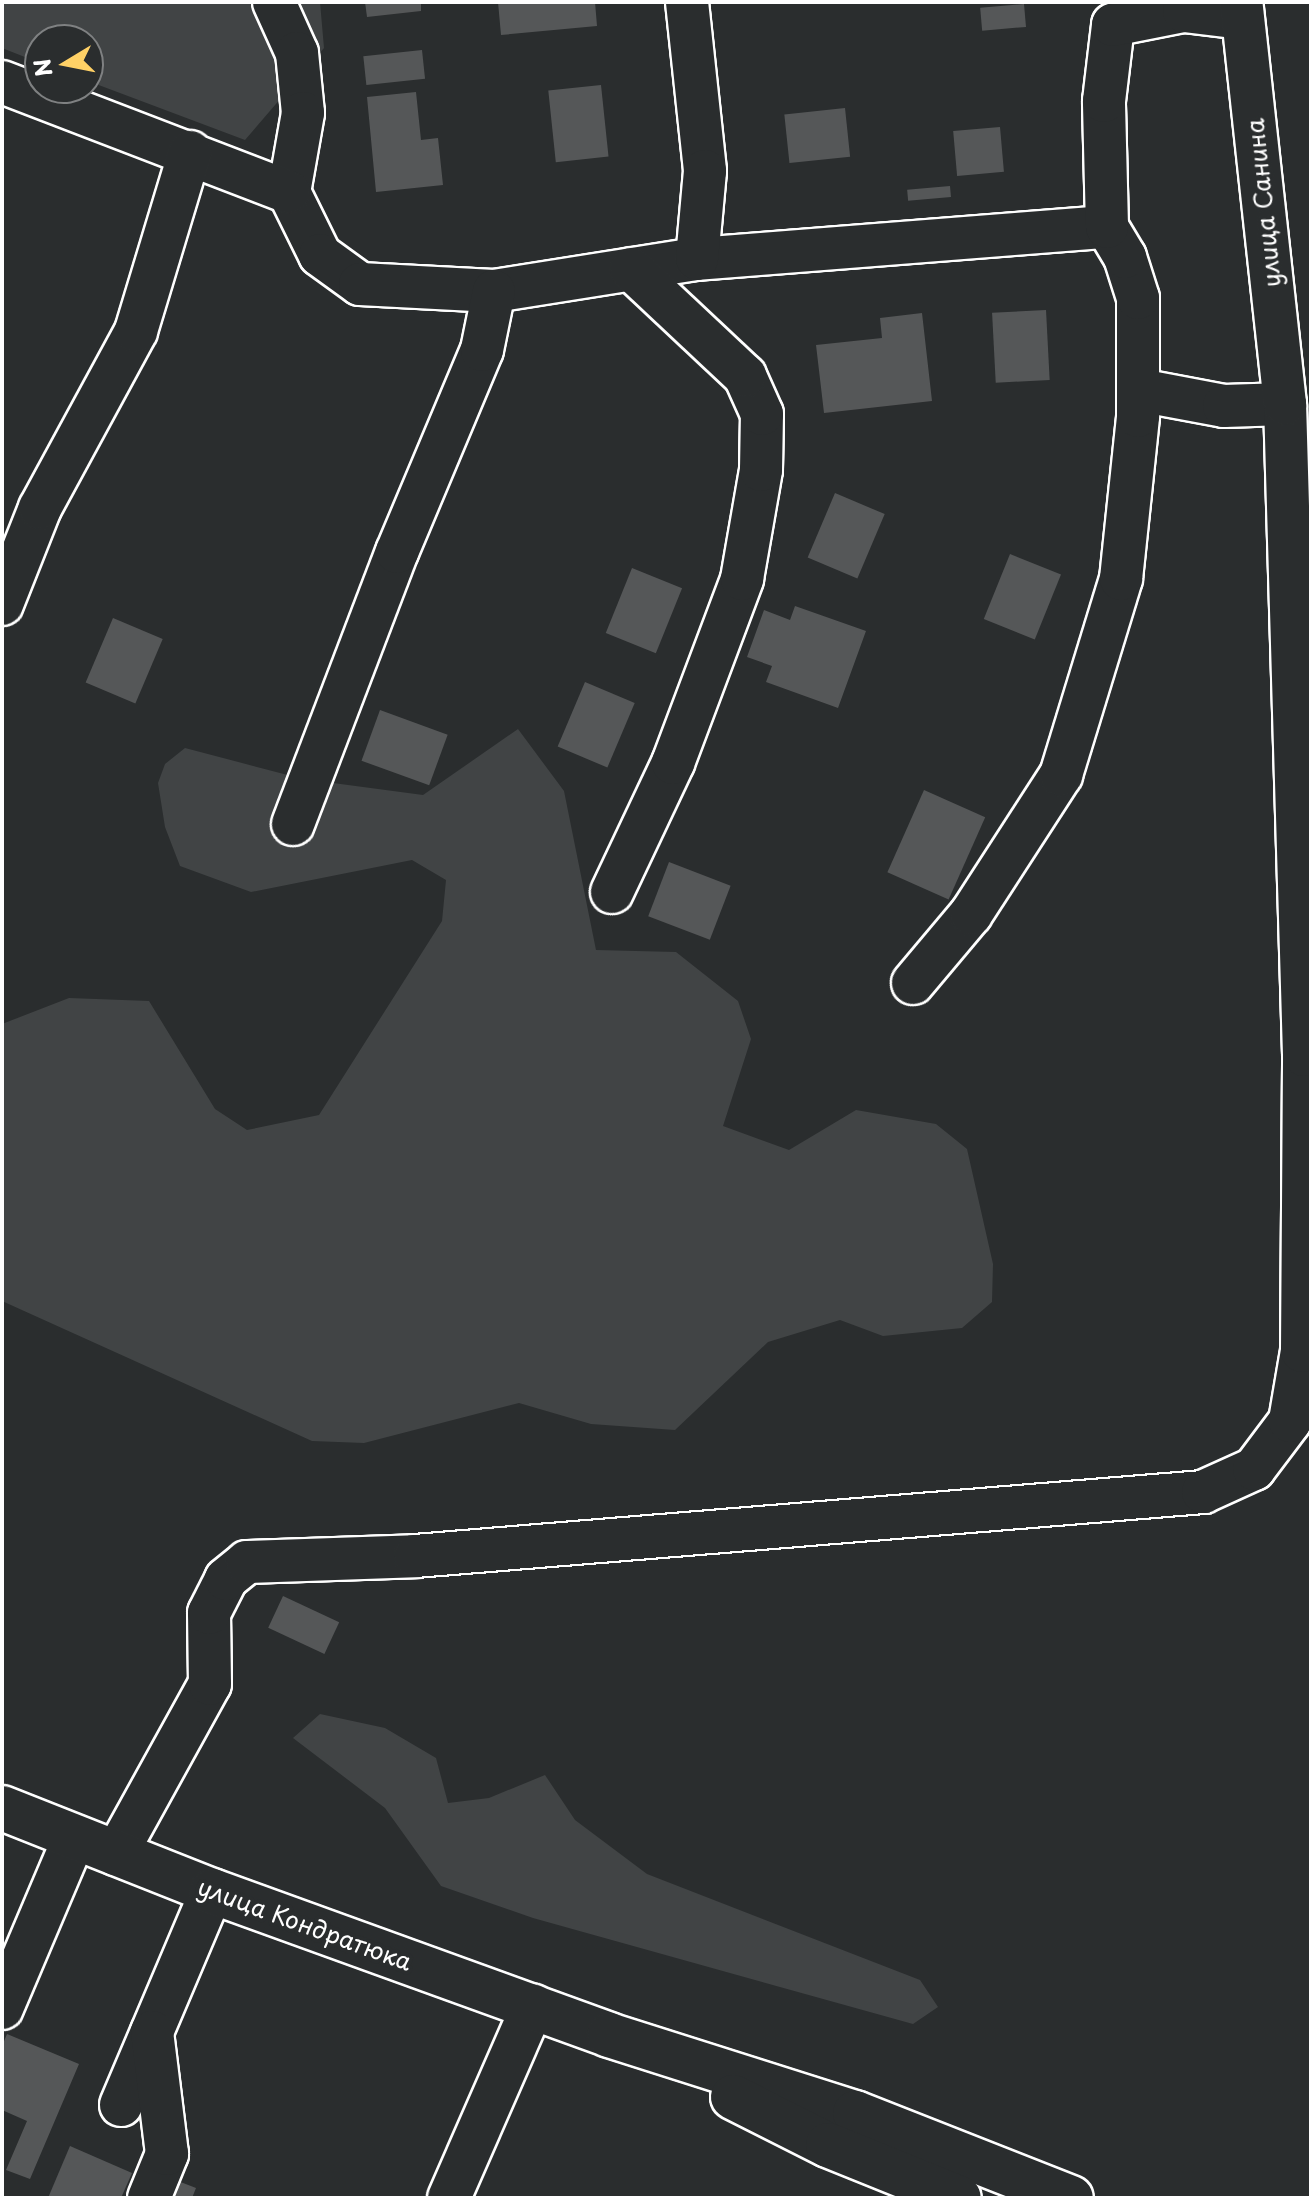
<!DOCTYPE html>
<html>
<head>
<meta charset="utf-8">
<style>
  body { margin:0 }
  #map { position:relative; width:1313px; height:2200px; overflow:hidden; background:#2a2d2e; font-family:"Playpen Sans",sans-serif }
  div>[style] { position:absolute }
  [style*='--x'] { left:calc(var(--x)*1px); top:calc(var(--y)*1px); width:calc(var(--w)*1px); rotate:calc(var(--a)*1deg) }
  .green>* { inset:0; background:#414445 }
  .building>* { inset:0; background:#555758; transform-origin:0 0 }
  .roads { filter:drop-shadow(2px 0 #fff) drop-shadow(-2px 0 #fff) drop-shadow(0 2px #fff) drop-shadow(0 -2px #fff) }
  .minor>* { height:42px; margin:-21px; padding:0 21px; transform-origin:21px; border-radius:21px; background:#2a2d2e }
  .major>* { height:44px; margin:-22px; padding:0 22px; transform-origin:22px; border-radius:22px; background:#2a2d2e }
  span { translate:-50% -50%; white-space:nowrap; text-align:center; line-height:1.15; -webkit-text-stroke:8px #2a2d2e; paint-order:stroke }
  .street-label { font-size:24px; color:#fff }
  .frame { position:absolute; inset:0; border:4px solid #fff; pointer-events:none }
  .north { position:absolute; left:24px; top:24px; width:80px; height:80px; box-sizing:border-box; background:#2a2d2e; border:2px solid #7f8182; border-radius:50%; rotate:260deg; font-size:22px; font-weight:700; line-height:32px; text-align:center; color:#fff }
  .north::after { content:''; display:block; margin:auto; width:28px; height:36px; background:#ffd166; clip-path:polygon(50% 0,100% 100%,50% 72%,0 100%) }
</style>
</head>
<body>
<div id="map">
  <div class="green">
    <i style="clip-path:polygon(2px 2px,320px 2px,324px 48px,245px 140px,88px 81px,88px 40px,40px 40px,40px 63px,2px 48px)"></i>
    <i style="clip-path:polygon(518px 729px,564px 791px,596px 950px,676px 952px,738px 1001px,751px 1039px,723px 1126px,789px 1150px,856px 1110px,936px 1124px,967px 1149px,993px 1264px,992px 1302px,962px 1328px,883px 1336px,840px 1320px,768px 1342px,675px 1430px,591px 1424px,519px 1403px,364px 1443px,312px 1441px,2px 1301px,2px 1024px,69px 998px,149px 1001px,215px 1109px,247px 1130px,319px 1115px,442px 921px,446px 880px,412px 860px,251px 892px,180px 866px,165px 827px,158px 783px,165px 764px,185px 748px,303px 779px,423px 795px)"></i>
    <i style="clip-path:polygon(320px 1714px,385px 1728px,436px 1758px,448px 1803px,489px 1798px,545px 1775px,575px 1820px,647px 1874px,920px 1980px,938px 2007px,913px 2024px,533px 1918px,441px 1886px,385px 1808px,293px 1738px)"></i>
  </div>
  <div class="building">
    <i style="clip-path:polygon(365px 2px,421px 2px,421px 11px,367px 17px)"></i>
    <i style="clip-path:polygon(498px 2px,595px 2px,597px 26px,501px 35px)"></i>
    <i style="left:1024px;top:4px;width:23px;height:44px;rotate:85deg"></i>
    <i style="left:422px;top:50px;width:29px;height:59px;rotate:84deg"></i>
    <i style="left:601px;top:85px;width:72px;height:53px;rotate:84deg"></i>
    <i style="clip-path:polygon(416px 92px,421px 140px,438px 138px,443px 185px,376px 192px,367px 97px)"></i>
    <i style="left:845px;top:108px;width:49px;height:61px;rotate:84deg"></i>
    <i style="left:1000px;top:127px;width:45px;height:47px;rotate:85deg"></i>
    <i style="left:950px;top:186px;width:11px;height:43px;rotate:85deg"></i>
    <i style="left:1046px;top:310px;width:70px;height:54px;rotate:87deg"></i>
    <i style="clip-path:polygon(922px 313px,932px 401px,824px 413px,816px 345px,882px 338px,880px 318px)"></i>
    <i style="left:835px;top:493px;width:54px;height:70px;rotate:23deg"></i>
    <i style="left:1010px;top:554px;width:55px;height:70px;rotate:22deg"></i>
    <i style="left:632px;top:568px;width:54px;height:70px;rotate:22deg"></i>
    <i style="clip-path:polygon(795px 606px,866px 631px,838px 708px,766px 682px,772px 666px,747px 657px,764px 610px,790px 620px)"></i>
    <i style="left:113px;top:618px;width:54px;height:70px;rotate:23deg"></i>
    <i style="left:585px;top:682px;width:54px;height:70px;rotate:23deg"></i>
    <i style="left:380px;top:710px;width:72px;height:54px;rotate:20deg"></i>
    <i style="left:924px;top:790px;width:67px;height:90px;rotate:24deg"></i>
    <i style="left:669px;top:862px;width:66px;height:58px;rotate:21deg"></i>
    <i style="left:283px;top:1596px;width:62px;height:35px;rotate:25deg"></i>
    <i style="clip-path:polygon(7px 2034px,79px 2064px,30px 2179px,6px 2170px,27px 2121px,2px 2110px,2px 2046px)"></i>
    <i style="clip-path:polygon(70px 2146px,132px 2173px,121px 2198px,48px 2198px)"></i>
    <i style="clip-path:polygon(178px 2181px,196px 2188px,192px 2198px,172px 2198px)"></i>
  </div>
  <div class="roads">
    <div class="minor">
      <i style="--x:274;--y:2;--w:56;--a:65.7"></i>
      <i style="--x:297;--y:53;--w:60;--a:84.3"></i>
      <i style="--x:303;--y:113;--w:80;--a:100"></i>
      <i style="--x:289;--y:192;--w:70;--a:63.8"></i>
      <i style="--x:320;--y:255;--w:49;--a:35.9"></i>
      <i style="--x:360;--y:284;--w:134;--a:3"></i>
      <i style="--x:494;--y:291;--w:206;--a:-9"></i>
      <i style="--x:697;--y:259;--w:411;--a:-4.5"></i>
      <i style="--x:687;--y:2;--w:170;--a:83.9"></i>
      <i style="--x:705;--y:171;--w:88;--a:95.2"></i>
      <i style="--x:2;--y:82;--w:307;--a:21"></i>
      <i style="--x:1139;--y:390;--w:86;--a:10.7"></i>
      <i style="--x:1224;--y:406;--w:61;--a:-1.9"></i>
      <i style="--x:2;--y:604;--w:103;--a:-68.4"></i>
      <i style="--x:40;--y:508;--w:201;--a:-61.5"></i>
      <i style="--x:136;--y:331;--w:187;--a:-73.2"></i>
      <i style="--x:293;--y:824;--w:291;--a:-69.1"></i>
      <i style="--x:397;--y:552;--w:219;--a:-67.2"></i>
      <i style="--x:482;--y:350;--w:60;--a:-78.5"></i>
      <i style="--x:612;--y:892;--w:143;--a:-64.7"></i>
      <i style="--x:673;--y:763;--w:197;--a:-69.4"></i>
      <i style="--x:742;--y:579;--w:111;--a:-80.1"></i>
      <i style="--x:761;--y:470;--w:56;--a:-89"></i>
      <i style="--x:762;--y:414;--w:42;--a:-114.1"></i>
      <i style="--x:745;--y:376;--w:156;--a:-136.8"></i>
      <i style="--x:913;--y:983;--w:90;--a:-50"></i>
      <i style="--x:971;--y:914;--w:166;--a:-57.1"></i>
      <i style="--x:1061;--y:775;--w:205;--a:-73"></i>
      <i style="--x:1121;--y:579;--w:164;--a:-84"></i>
      <i style="--x:1138;--y:416;--w:118;--a:-90"></i>
      <i style="--x:1138;--y:298;--w:43;--a:-107.6"></i>
      <i style="--x:1125;--y:257;--w:35;--a:-121"></i>
      <i style="--x:1107;--y:227;--w:126;--a:-91.4"></i>
      <i style="--x:1104;--y:101;--w:77;--a:-83.2"></i>
      <i style="--x:1113;--y:25;--w:72;--a:-11.2"></i>
      <i style="--x:1184;--y:11;--w:58;--a:6.9"></i>
      <i style="--x:116;--y:1854;--w:194;--a:-61.1"></i>
      <i style="--x:210;--y:1684;--w:71;--a:-90.8"></i>
      <i style="--x:209;--y:1613;--w:38;--a:-63"></i>
      <i style="--x:226;--y:1579;--w:27;--a:-39"></i>
      <i style="--x:247;--y:1562;--w:168;--a:-2"></i>
      <i style="--x:415;--y:1556;--w:791;--a:-4.64"></i>
      <i style="--x:1203;--y:1492;--w:56;--a:-24.3"></i>
      <i style="--x:1254;--y:1469;--w:60;--a:-53.1"></i>
      <i style="--x:1290;--y:1421;--w:71;--a:-80.3"></i>
      <i style="--x:1302;--y:1351;--w:296;--a:-89.6"></i>
      <i style="--x:1304;--y:1055;--w:651;--a:-91.67"></i>
      <i style="--x:1285;--y:404;--w:404;--a:-96.2"></i>
      <i style="--x:2;--y:2008;--w:185;--a:-67"></i>
      <i style="--x:121;--y:2105;--w:233;--a:-67"></i>
      <i style="--x:149;--y:2198;--w:48;--a:-67.8"></i>
      <i style="--x:167;--y:2154;--w:123;--a:-97"></i>
      <i style="--x:449;--y:2198;--w:210;--a:-66.4"></i>
    </div>
    <div class="major">
      <i style="--x:2;--y:1808;--w:226;--a:21.6"></i>
      <i style="--x:212;--y:1891;--w:422;--a:19.9"></i>
      <i style="--x:609;--y:2035;--w:258;--a:17.6"></i>
      <i style="--x:855;--y:2113;--w:232;--a:21.5"></i>
      <i style="--x:733;--y:2097;--w:106;--a:26.8"></i>
      <i style="--x:828;--y:2145;--w:141;--a:22"></i>
    </div>
  </div>
  <div class="street-label">
    <span style="left:1263px;top:203px;rotate:-96deg">улица Санина</span>
    <span style="left:305px;top:1924px;rotate:20deg">улица Кондратюка</span>
  </div>
  <div class="frame"></div>
  <div class="north">N</div>
</div>
</body>
</html>
